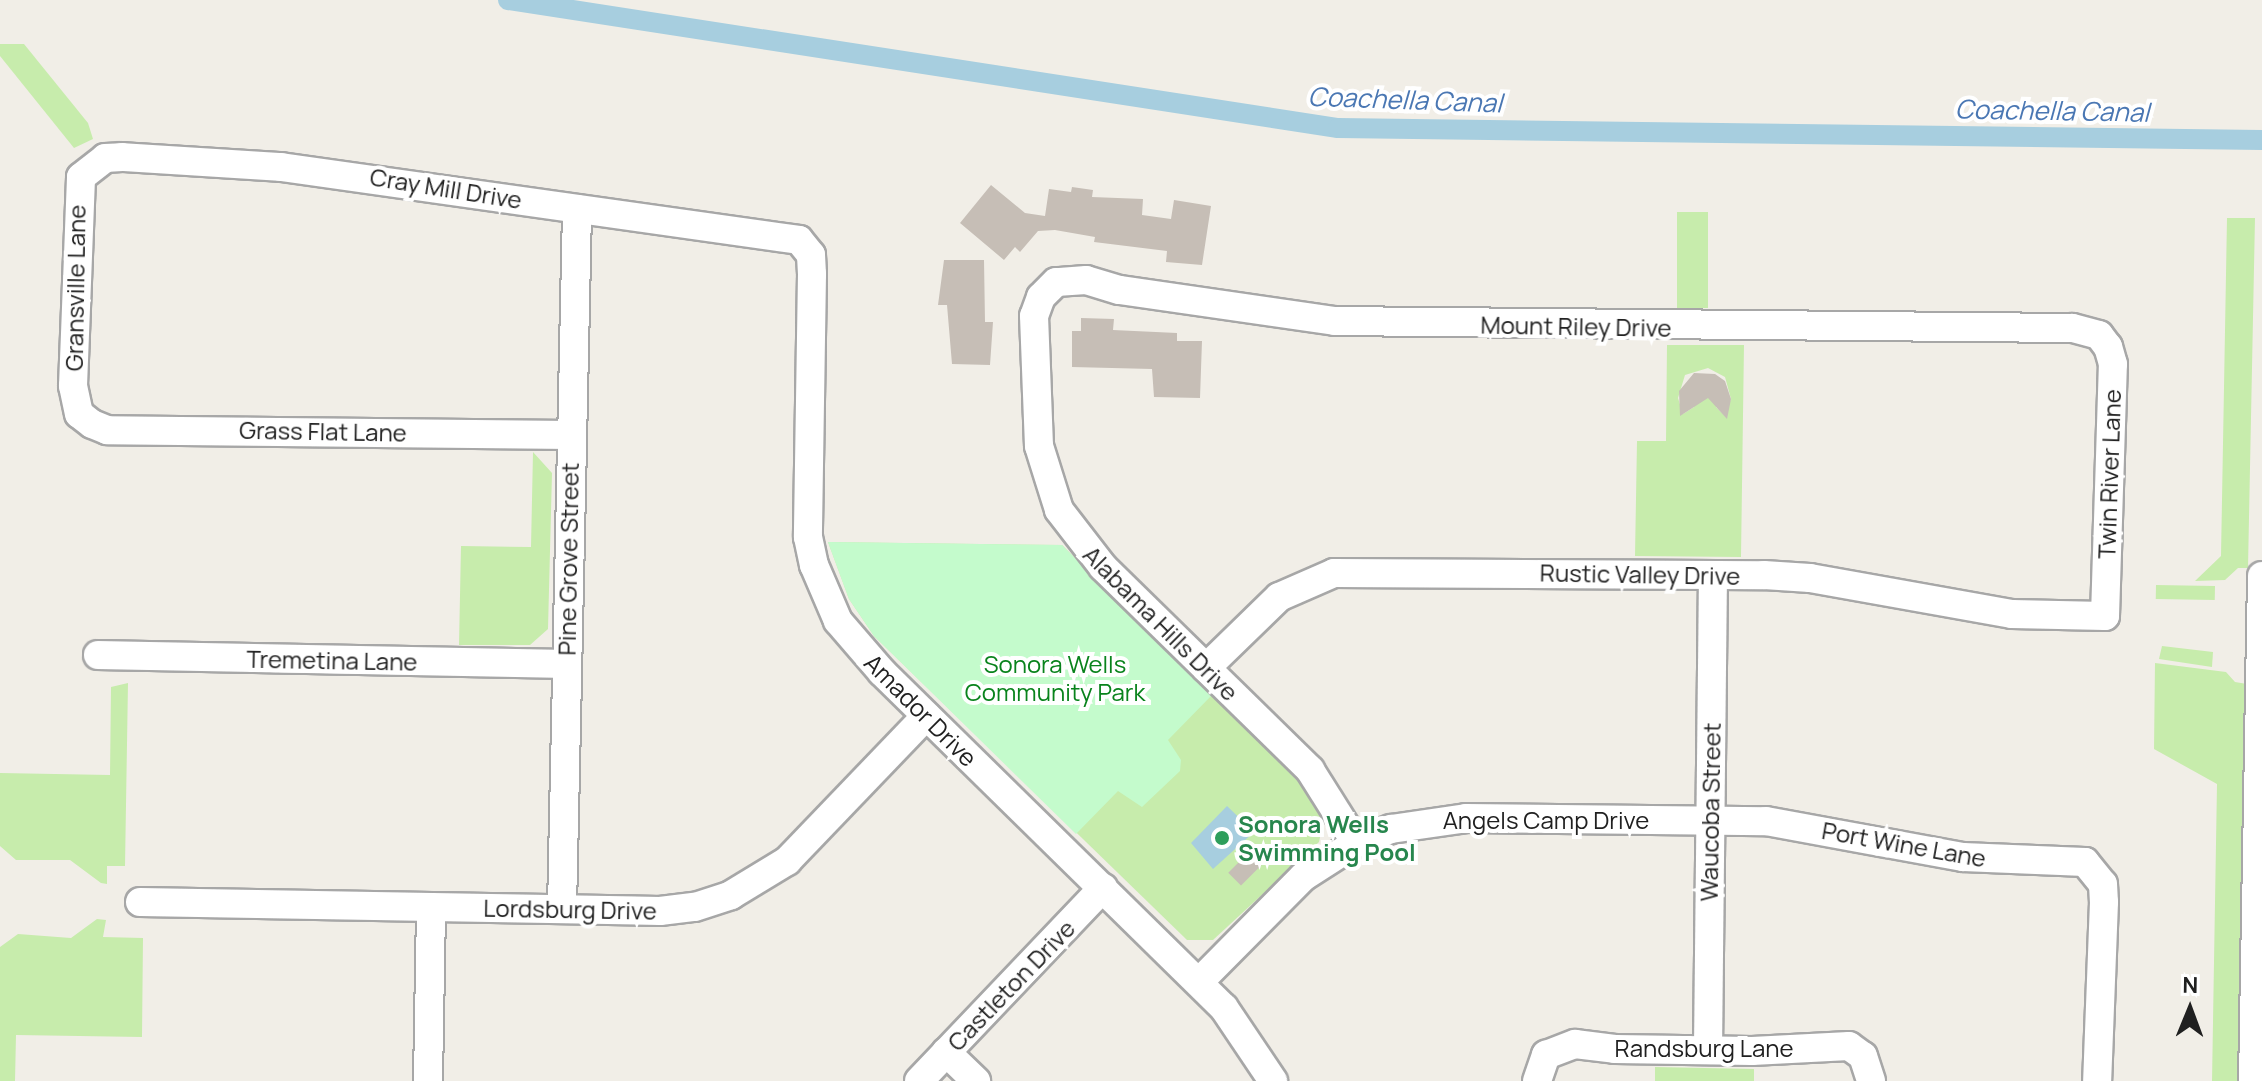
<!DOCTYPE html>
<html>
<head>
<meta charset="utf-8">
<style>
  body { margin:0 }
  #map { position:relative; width:2262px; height:1081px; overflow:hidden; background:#f1eee7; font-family:Manrope,sans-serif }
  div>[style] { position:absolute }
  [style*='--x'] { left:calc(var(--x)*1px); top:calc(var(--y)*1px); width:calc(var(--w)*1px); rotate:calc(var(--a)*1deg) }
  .grass>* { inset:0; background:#c7ecac; transform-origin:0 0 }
  .park>* { inset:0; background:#c4fbcc }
  .water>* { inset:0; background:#a7cedf }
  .canal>* { height:20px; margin:-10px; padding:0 10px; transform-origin:10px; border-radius:10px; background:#a7cedf }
  .building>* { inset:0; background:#c6beb6; transform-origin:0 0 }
  .roads { filter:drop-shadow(2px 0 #a7a7a7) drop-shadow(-2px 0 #a7a7a7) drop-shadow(0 2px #a7a7a7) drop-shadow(0 -2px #a7a7a7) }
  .minor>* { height:28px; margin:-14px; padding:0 14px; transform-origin:14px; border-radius:14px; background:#fff }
  .dots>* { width:22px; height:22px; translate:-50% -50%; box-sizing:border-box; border:4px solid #fff; border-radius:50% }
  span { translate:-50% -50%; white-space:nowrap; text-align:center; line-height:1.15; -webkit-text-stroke:8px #fff; paint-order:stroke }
  .street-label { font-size:24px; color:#202020 }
  .park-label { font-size:24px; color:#09831c }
  .leisure-label { font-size:24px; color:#27864d; font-weight:700 }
  .left { translate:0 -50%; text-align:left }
  .water-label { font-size:26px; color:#4a77b3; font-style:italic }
  .north { position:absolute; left:2150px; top:969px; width:80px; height:80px; -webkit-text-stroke:6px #fff; paint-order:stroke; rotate:1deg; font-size:22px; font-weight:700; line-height:32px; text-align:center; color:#202020 }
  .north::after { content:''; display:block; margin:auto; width:28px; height:36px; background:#202020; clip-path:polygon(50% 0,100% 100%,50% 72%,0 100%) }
</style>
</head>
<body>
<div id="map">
  <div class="grass">
    <i style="clip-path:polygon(0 44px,24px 44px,88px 123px,93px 139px,74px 148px,0 56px)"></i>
    <i style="left:1677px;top:212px;width:31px;height:96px"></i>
    <i style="clip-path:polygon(2227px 218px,2255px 218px,2248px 568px,2238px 568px,2225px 580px,2195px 581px,2221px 556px)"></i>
    <i style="clip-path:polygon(evenodd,1667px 345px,1744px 345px,1741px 557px,1635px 556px,1637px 441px,1666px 441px,1667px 345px,1708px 368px,1725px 377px,1731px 399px,1724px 415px,1716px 407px,1717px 399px,1694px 391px,1694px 407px,1683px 414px,1678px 398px,1685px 375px,1708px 368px)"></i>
    <i style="clip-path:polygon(533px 452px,552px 473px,548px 629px,530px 645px,459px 645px,461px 546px,531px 547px)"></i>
    <i style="clip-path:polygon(828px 542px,1062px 545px,1299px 782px,1324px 819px,1319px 842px,1213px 940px,1187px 940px,874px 636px,849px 599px)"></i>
    <i style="left:2156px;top:585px;width:59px;height:14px;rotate:1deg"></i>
    <i style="clip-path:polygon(2162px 646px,2213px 652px,2212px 667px,2159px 659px)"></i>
    <i style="clip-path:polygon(2155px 663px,2226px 672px,2235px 682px,2247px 684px,2240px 1081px,2212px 1081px,2217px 784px,2154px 749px)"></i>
    <i style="clip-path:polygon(128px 683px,125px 866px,107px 866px,107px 884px,101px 883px,70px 860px,16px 860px,0 846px,0 773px,110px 775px,111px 687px)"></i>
    <i style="clip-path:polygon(97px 919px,106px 920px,103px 937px,143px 938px,142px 1037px,16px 1035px,15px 1081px,0 1081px,0 947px,18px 934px,71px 938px)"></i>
    <i style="clip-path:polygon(1655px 1067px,1754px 1069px,1754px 1081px,1655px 1081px)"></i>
  </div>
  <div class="park">
    <i style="clip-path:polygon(828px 542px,1062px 545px,1211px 696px,1168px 740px,1181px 760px,1180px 771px,1142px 807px,1118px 791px,1076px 834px,874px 636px,849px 599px)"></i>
  </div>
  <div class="water">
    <i style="clip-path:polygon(1227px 806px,1254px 832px,1213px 869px,1191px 843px)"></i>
  </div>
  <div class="canal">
    <i style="--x:508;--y:0;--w:840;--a:8.77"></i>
    <i style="--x:1338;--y:128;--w:924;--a:0.74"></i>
  </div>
  <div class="building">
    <i style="clip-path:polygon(991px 185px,1025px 213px,1045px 216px,1049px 189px,1071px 192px,1072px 187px,1093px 190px,1092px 197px,1143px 199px,1142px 215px,1171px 219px,1174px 200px,1211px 206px,1202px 265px,1166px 262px,1167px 251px,1094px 242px,1095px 237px,1055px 230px,1038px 231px,1020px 252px,1015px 247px,1004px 260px,960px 223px)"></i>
    <i style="clip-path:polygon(944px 260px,984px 260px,985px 322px,993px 322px,990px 365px,952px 364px,947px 305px,938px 305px)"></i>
    <i style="clip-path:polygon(1081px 318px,1114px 319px,1113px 330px,1177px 333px,1177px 341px,1202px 341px,1200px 398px,1154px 397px,1152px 369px,1072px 367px,1072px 331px,1081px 331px)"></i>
    <i style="clip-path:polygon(1694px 373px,1715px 374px,1725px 381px,1731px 399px,1727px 419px,1708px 398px,1680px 416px,1679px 391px)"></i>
    <i style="left:1253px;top:848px;width:18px;height:35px;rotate:45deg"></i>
  </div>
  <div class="roads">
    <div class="minor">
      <i style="--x:571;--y:435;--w:464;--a:-179.4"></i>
      <i style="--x:107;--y:430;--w:16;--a:-158"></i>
      <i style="--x:92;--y:424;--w:16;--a:-142"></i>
      <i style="--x:79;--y:414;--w:29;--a:-102"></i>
      <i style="--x:73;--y:386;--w:209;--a:-87.8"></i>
      <i style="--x:81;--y:177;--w:31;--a:-38"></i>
      <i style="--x:105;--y:158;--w:17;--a:-3"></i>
      <i style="--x:122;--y:157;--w:159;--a:3.6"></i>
      <i style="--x:281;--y:167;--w:523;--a:8.02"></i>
      <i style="--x:799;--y:240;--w:19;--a:51"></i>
      <i style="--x:811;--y:255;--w:19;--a:87"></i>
      <i style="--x:812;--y:274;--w:263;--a:90.9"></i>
      <i style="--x:808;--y:537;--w:29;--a:78"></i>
      <i style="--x:814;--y:565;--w:61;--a:66.8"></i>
      <i style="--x:838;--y:621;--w:67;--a:49.2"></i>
      <i style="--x:882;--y:672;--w:479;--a:44.5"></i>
      <i style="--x:1224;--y:1008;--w:88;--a:56.1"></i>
      <i style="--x:98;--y:655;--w:469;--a:1.1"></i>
      <i style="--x:1206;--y:668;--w:102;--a:-44.2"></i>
      <i style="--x:1279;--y:597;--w:60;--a:-23.6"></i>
      <i style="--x:1334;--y:573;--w:430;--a:0.3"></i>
      <i style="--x:1764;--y:575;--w:46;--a:3.7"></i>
      <i style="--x:1810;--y:578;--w:205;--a:10.1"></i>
      <i style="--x:2012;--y:614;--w:93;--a:1.2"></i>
      <i style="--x:2105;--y:616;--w:252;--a:-88.2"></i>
      <i style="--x:2113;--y:364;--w:18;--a:-106"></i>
      <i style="--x:2108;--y:347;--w:15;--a:-127"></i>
      <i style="--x:2099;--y:335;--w:28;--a:-165"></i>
      <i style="--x:2072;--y:328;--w:737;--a:-179.46"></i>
      <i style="--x:1335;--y:321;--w:218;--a:-171.8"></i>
      <i style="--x:1119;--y:290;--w:34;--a:-163"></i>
      <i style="--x:1086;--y:280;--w:30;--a:176"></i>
      <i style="--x:1056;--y:282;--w:21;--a:135"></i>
      <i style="--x:1041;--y:297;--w:20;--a:110"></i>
      <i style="--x:1034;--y:316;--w:130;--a:87.8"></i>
      <i style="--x:1039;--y:446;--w:67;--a:72.6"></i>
      <i style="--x:1059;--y:510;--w:72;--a:52.3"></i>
      <i style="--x:1103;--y:567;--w:290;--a:44.4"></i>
      <i style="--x:1310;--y:770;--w:86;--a:57.8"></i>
      <i style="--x:140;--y:902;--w:520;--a:0.99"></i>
      <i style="--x:660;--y:911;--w:35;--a:-7"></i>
      <i style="--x:695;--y:907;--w:38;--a:-18"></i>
      <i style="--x:731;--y:895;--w:66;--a:-31.3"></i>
      <i style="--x:787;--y:861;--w:201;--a:-46.2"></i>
      <i style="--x:562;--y:909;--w:700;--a:-88.77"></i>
      <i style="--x:1199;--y:982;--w:148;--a:-45.3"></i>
      <i style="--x:1303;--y:877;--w:63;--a:-32.7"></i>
      <i style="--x:1356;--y:843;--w:38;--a:-22"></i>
      <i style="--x:1391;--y:829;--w:76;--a:-8.3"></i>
      <i style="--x:1466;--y:818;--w:300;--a:0.6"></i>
      <i style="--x:1766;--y:821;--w:200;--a:10.4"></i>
      <i style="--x:1963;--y:857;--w:122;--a:2.3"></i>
      <i style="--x:2085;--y:862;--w:28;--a:51"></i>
      <i style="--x:2103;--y:884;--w:18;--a:87"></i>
      <i style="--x:2104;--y:902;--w:179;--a:92.2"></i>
      <i style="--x:1708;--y:1050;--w:475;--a:-89.4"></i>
      <i style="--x:946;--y:1052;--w:42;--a:44"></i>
      <i style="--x:428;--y:1081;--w:174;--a:-89"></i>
      <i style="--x:919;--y:1081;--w:267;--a:-46.4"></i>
      <i style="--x:1537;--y:1081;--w:28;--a:-71"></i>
      <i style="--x:1546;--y:1055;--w:31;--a:-21"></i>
      <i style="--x:1575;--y:1044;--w:40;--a:7.1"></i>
      <i style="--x:1615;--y:1049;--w:137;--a:0.8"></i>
      <i style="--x:1752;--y:1051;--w:97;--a:-3"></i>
      <i style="--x:1849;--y:1046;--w:17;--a:36"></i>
      <i style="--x:1863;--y:1056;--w:26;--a:72"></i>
      <i style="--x:2253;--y:1081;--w:505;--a:-88.98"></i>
    </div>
  </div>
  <div class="dots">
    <i style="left:1222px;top:838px;background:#2e9e5b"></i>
  </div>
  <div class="street-label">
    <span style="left:446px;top:188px;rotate:9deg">Cray Mill Drive</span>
    <span style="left:75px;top:288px;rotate:-89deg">Gransville Lane</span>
    <span style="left:1576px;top:326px;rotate:1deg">Mount Riley Drive</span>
    <span style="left:323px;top:431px;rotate:1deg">Grass Flat Lane</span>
    <span style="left:2109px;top:474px;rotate:-88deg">Twin River Lane</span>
    <span style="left:568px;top:559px;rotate:-89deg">Pine Grove Street</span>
    <span style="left:1640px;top:574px;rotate:1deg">Rustic Valley Drive</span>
    <span style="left:1161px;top:623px;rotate:45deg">Alabama Hills Drive</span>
    <span style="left:332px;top:660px;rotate:1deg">Tremetina Lane</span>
    <span style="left:921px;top:710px;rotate:45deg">Amador Drive</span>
    <span style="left:1710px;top:812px;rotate:-89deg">Waucoba Street</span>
    <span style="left:1546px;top:820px">Angels Camp Drive</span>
    <span style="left:1904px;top:844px;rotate:10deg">Port Wine Lane</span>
    <span style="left:570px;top:909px;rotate:1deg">Lordsburg Drive</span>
    <span style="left:1011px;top:985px;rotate:-46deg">Castleton Drive</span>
    <span style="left:1704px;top:1048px">Randsburg Lane</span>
  </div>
  <div class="park-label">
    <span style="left:1055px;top:678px">Sonora Wells<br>Community Park</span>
  </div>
  <div class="leisure-label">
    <span class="left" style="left:1238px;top:838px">Sonora Wells<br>Swimming Pool</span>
  </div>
  <div class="water-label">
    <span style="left:1405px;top:100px;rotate:2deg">Coachella Canal</span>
    <span style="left:2052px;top:111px;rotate:1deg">Coachella Canal</span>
  </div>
  <div class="north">N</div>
</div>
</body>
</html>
